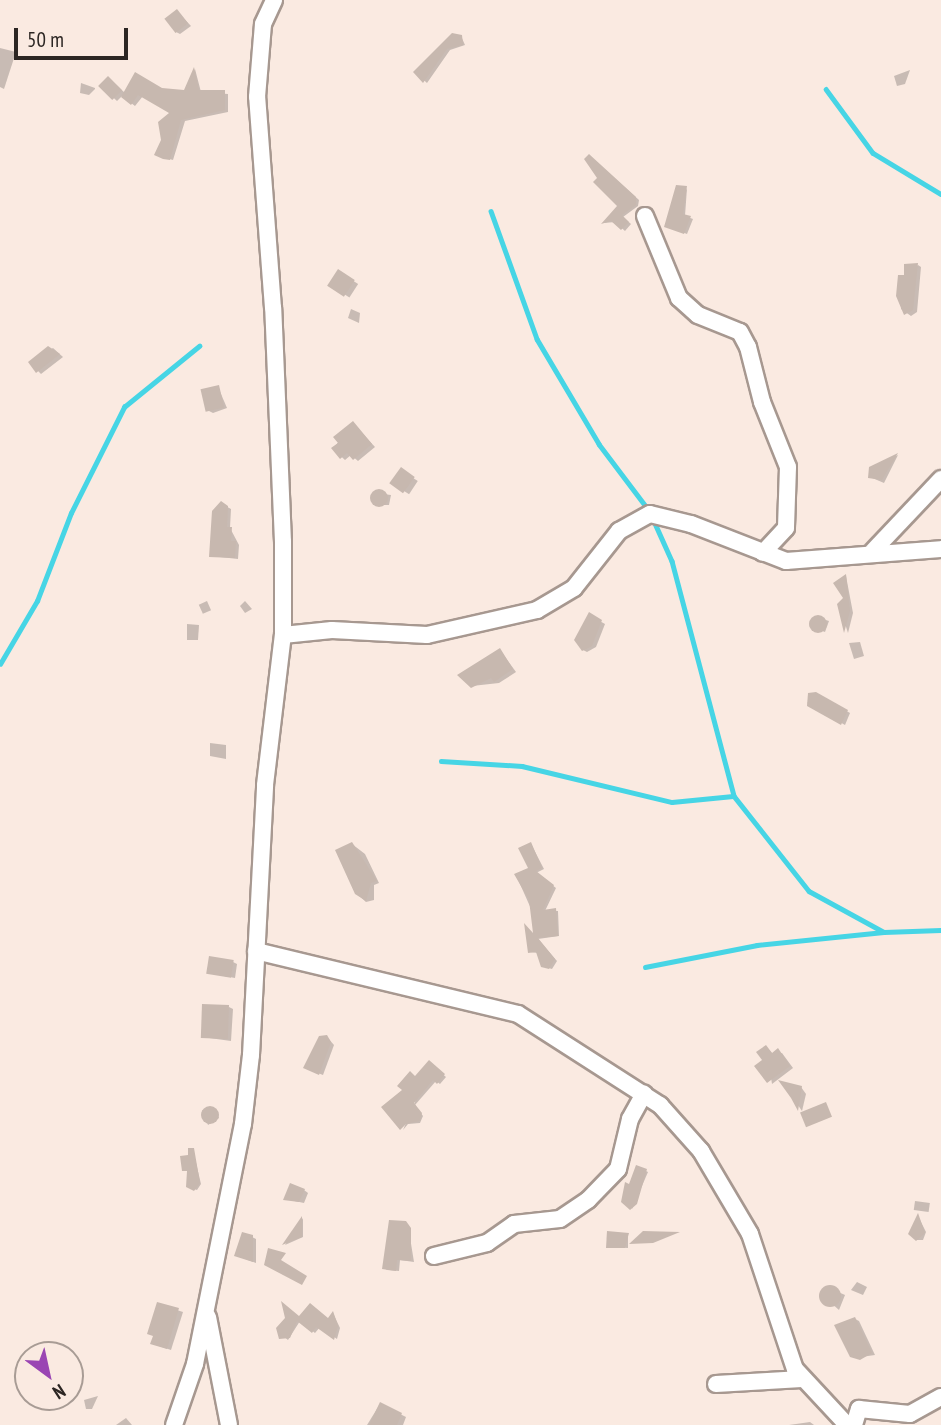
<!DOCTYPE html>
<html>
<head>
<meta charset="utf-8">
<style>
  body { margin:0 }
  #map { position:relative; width:941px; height:1425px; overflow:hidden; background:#faeae1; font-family:"PT Sans Narrow",sans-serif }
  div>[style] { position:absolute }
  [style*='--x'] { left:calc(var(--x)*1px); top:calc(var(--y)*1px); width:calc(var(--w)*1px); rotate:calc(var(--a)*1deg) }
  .shadow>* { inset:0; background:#0003; transform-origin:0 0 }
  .stream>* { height:4.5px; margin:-2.25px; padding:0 2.25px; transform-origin:2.25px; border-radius:2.25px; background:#46d5e5 }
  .building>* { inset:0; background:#c7b8af; transform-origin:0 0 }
  .round { border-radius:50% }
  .roads { filter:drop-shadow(2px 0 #a79890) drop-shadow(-2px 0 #a79890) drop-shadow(0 2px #a79890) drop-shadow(0 -2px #a79890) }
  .minor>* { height:16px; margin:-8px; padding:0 8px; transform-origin:8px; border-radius:8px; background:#fff }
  span { translate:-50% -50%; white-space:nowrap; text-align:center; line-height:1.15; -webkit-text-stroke:5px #faeae1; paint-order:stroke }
  .north { position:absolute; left:14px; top:1341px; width:70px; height:70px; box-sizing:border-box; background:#faeae1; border:2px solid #a89c95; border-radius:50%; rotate:147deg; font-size:19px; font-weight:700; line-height:28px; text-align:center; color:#2c2623 }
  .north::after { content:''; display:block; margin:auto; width:24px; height:32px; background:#9a45b3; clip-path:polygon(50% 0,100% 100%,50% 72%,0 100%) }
  .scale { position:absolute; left:14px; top:28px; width:114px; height:32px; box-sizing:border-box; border:4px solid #2c2623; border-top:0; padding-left:9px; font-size:21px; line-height:24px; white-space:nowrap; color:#2c2623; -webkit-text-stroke:5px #faeae1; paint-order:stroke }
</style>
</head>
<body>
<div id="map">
  <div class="shadow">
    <i style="clip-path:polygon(177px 11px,191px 26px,180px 34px,176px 32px)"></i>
    <i style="clip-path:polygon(461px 36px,465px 45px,450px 50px,427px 83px,415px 72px)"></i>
    <i style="clip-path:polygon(0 48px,16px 52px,4px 89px,0 87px)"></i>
    <i style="clip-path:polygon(195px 69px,201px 92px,228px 94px,228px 112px,185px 121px,173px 160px,159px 156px,172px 113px,143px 96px,135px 106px,122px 96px,117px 101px,101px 86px,112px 81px,125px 93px,185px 92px)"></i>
    <i style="clip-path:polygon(910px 70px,905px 84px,897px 86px,894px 76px)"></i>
    <i style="clip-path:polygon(81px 83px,95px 88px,95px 89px,89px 95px,80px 93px)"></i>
    <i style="clip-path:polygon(592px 158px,639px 200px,638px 206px,623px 217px,631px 224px,625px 231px,615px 222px,604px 223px,619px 206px)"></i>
    <i style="clip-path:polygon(687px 188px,685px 216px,693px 219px,687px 234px,669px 227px)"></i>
    <i style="clip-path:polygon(918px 265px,921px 267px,917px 312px,911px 316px,901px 309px,900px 276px,906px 277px)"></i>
    <i style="left:338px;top:271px;width:24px;height:16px;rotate:33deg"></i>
    <i style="clip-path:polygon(351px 309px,360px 313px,359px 323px,348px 318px)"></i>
    <i style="clip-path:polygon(53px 348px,63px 357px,41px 374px,30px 363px)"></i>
    <i style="clip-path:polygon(218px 387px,227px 408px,213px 413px,209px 411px)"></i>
    <i style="clip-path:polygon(353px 423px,375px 447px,358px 461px,351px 455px,345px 460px,333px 449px)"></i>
    <i style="clip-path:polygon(898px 455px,884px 483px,870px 477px,871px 468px)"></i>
    <i style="left:401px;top:470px;width:20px;height:16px;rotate:33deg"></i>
    <i style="clip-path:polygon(374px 493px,391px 495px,389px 505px,376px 505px)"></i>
    <i style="clip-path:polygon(222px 504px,231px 509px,230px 528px,239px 545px,238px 559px,211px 556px)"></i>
    <i style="clip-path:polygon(846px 576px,853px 613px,848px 633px,839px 605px,845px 598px)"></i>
    <i style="left:207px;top:601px;width:10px;height:9px;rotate:66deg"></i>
    <i style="clip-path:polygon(245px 601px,252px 609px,245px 613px,240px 606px)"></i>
    <i style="clip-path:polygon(589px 615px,605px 624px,596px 647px,587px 652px,583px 650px)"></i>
    <i style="clip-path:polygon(819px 618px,829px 621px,825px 632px,809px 626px)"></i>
    <i style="clip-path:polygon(187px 624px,199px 625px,198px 640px,187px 640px)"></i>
    <i style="clip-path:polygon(860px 642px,864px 656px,854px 659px,849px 643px)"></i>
    <i style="clip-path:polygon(500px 650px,516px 672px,499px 683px,472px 686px)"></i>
    <i style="clip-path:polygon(818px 695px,850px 713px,845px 725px,807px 703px)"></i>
    <i style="clip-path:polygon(210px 743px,226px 745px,226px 759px,210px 756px)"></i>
    <i style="clip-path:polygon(352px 844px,365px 854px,379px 883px,374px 885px,374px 900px,366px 902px,356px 893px)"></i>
    <i style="clip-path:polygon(531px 844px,544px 869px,536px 873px,556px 888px,545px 911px,558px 911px,559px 936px,538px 939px,557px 961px,552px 969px,545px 967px,538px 953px,530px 952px,535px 936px,532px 911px,516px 875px,530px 869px)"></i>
    <i style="clip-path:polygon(233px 962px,237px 964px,235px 978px,208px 973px)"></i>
    <i style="clip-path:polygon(229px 1007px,233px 1009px,231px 1041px,202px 1037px)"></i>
    <i style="clip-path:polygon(327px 1037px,334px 1045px,323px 1075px,305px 1068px)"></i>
    <i style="clip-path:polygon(766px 1047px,773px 1054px,782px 1053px,793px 1068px,772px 1084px)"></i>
    <i style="clip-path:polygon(431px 1064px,446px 1077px,440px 1084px,436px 1081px,415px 1105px,423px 1116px,420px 1123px,408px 1124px,403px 1130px)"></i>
    <i style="clip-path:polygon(782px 1082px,801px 1087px,806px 1094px,802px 1111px)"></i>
    <i style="clip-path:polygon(202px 1110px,215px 1109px,219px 1118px,208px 1125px)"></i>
    <i style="clip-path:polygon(193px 1150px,201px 1184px,197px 1190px,191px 1188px,189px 1171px,184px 1170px)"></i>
    <i style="clip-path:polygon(637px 1167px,648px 1172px,632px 1209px,629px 1187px)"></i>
    <i style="clip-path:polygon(304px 1190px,308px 1193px,304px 1203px,285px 1199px)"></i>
    <i style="left:915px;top:1201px;width:15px;height:9px;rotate:8deg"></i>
    <i style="clip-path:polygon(918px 1216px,926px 1232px,923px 1240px,916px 1240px)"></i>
    <i style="clip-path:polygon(303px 1218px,303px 1237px,285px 1245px)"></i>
    <i style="clip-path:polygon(408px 1225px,414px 1262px,400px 1260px,399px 1271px,387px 1270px,384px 1268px)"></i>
    <i style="clip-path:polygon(628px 1235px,628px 1248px,608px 1247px)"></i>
    <i style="clip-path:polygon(252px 1237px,256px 1239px,256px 1263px,240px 1257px)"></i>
    <i style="clip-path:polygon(857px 1282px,867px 1287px,863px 1295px,851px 1290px)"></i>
    <i style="clip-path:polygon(827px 1287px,845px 1295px,839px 1310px,822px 1295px)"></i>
    <i style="clip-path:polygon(158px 1304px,183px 1312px,171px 1350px,156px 1345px)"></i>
    <i style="clip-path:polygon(333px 1313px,340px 1328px,337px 1339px,320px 1327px,315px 1333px,300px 1321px,288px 1340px,277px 1331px,299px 1318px,329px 1320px)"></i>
    <i style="clip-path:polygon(855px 1319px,859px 1321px,875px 1355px,854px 1358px)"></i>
    <i style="clip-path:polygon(98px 1396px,92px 1409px,86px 1409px,84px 1400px)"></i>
    <i style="clip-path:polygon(380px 1404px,406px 1417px,403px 1425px,367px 1425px)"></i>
    <i style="clip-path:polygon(126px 1418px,132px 1425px,116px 1425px)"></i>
    <i style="clip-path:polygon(810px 1422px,814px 1425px,789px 1425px)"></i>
  </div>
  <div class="stream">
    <i style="--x:826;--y:89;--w:79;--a:53.7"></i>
    <i style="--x:873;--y:153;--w:79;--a:31.1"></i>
    <i style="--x:491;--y:211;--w:136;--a:70.2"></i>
    <i style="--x:537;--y:339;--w:122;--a:59.4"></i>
    <i style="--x:599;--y:444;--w:76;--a:53"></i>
    <i style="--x:654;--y:521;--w:44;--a:65.8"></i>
    <i style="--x:672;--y:561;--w:243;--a:75.2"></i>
    <i style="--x:734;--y:796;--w:121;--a:51.7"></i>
    <i style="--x:809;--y:891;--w:85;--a:28.7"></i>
    <i style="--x:884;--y:932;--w:57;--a:-2"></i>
    <i style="--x:0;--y:664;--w:73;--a:-59.6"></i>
    <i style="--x:37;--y:601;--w:94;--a:-68.9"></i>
    <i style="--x:71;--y:513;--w:119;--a:-63.4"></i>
    <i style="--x:124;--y:407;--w:97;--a:-39.1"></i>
    <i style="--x:441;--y:761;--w:81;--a:3.5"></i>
    <i style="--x:522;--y:766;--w:154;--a:13.5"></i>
    <i style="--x:672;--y:802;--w:61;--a:-5.6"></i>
    <i style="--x:645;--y:967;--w:114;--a:-11.1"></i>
    <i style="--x:757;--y:945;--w:127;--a:-5.9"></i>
  </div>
  <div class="building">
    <i style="left:177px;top:9px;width:18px;height:16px;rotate:52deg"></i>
    <i style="clip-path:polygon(452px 33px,462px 35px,463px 45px,447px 49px,423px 83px,413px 72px)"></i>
    <i style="clip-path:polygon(194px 67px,199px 90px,225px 90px,225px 110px,181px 120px,170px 160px,163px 159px,154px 155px,161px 140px,158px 122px,169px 113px,138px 95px,131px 105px,121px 97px,135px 72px,162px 88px,184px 90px)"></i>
    <i style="left:108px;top:76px;width:20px;height:14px;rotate:45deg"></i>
    <i style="clip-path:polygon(589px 154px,636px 197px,636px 205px,622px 215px,629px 222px,621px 230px,611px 221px,601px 224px,617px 206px,593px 182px,597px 178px,584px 159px)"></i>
    <i style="clip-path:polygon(676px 185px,687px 186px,683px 214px,691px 216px,684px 234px,664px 227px)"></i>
    <i style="clip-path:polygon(918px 263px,913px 310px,904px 315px,896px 296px,898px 275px,904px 275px,904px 264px)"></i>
    <i style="left:338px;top:269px;width:20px;height:20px;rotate:33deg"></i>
    <i style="clip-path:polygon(48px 346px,60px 354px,36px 373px,28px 362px)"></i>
    <i style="left:219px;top:385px;width:23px;height:19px;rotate:77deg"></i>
    <i style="clip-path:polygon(353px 421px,372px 444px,353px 460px,347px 453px,340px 459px,331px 448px,338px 443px,333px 437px)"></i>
    <i style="clip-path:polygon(898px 453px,882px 480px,868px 478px,869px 467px)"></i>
    <i style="left:401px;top:467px;width:17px;height:20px;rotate:36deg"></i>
    <i class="round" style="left:370px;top:489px;width:18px;height:18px"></i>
    <i style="clip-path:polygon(221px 501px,228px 506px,227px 527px,232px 527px,231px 541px,236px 541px,235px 558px,209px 557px,212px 511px)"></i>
    <i style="clip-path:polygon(846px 574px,850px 611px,844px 633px,837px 604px,843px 598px,833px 583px)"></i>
    <i style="clip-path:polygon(589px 612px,602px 620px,592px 646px,582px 651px,574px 640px)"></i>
    <i class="round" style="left:809px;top:615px;width:18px;height:18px"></i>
    <i style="clip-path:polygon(500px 648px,513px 669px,494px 682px,491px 678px,471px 688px,457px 675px)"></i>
    <i style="clip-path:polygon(808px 693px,816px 692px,848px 710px,841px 725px,807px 706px)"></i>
    <i style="clip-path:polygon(352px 842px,377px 881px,371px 883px,366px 901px,355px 894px,335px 850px)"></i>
    <i style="clip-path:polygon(531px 842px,542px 868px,536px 871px,554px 885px,543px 910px,556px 908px,558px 936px,538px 938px,555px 959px,549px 969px,541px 967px,536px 952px,528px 953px,524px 923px,533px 933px,529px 900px,514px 874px,528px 868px,518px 848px)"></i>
    <i style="left:209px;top:956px;width:25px;height:18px;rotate:9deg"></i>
    <i style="left:202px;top:1004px;width:27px;height:34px;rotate:2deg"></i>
    <i style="clip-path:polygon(327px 1035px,331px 1042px,319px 1075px,303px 1068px,319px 1036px)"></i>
    <i style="clip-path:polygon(766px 1045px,772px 1053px,778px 1048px,790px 1066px,767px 1083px,754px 1066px,762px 1060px,756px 1052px)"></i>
    <i style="clip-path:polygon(429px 1060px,445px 1074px,437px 1084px,433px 1080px,414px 1103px,422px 1113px,420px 1121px,406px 1124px,400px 1130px,381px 1107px,402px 1090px,397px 1086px,410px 1071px,415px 1076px)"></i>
    <i style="clip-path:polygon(778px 1080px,802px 1086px,798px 1111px,791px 1098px)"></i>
    <i style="left:826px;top:1102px;width:16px;height:28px;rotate:68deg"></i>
    <i class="round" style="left:201px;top:1106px;width:18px;height:18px"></i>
    <i style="clip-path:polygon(188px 1148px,194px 1148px,200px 1183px,194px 1191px,186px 1187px,187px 1171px,182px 1171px,180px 1156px,188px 1155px)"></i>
    <i style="clip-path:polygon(636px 1165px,647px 1169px,637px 1204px,630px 1210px,621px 1202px,625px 1182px,629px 1184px)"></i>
    <i style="clip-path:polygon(290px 1183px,305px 1189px,299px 1202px,283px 1200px)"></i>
    <i style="clip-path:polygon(918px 1213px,925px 1233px,916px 1241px,908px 1234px)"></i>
    <i style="clip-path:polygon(302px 1216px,302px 1237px,282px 1245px)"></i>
    <i style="clip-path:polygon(389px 1220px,406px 1221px,411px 1228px,411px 1261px,397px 1260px,396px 1271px,382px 1269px)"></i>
    <i style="clip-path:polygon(607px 1231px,629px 1233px,625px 1248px,606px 1248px)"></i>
    <i style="clip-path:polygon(643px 1231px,680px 1232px,653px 1243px,629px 1244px)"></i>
    <i style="clip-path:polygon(242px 1232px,253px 1235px,253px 1262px,234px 1256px)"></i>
    <i style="clip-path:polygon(268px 1248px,286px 1253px,281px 1260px,307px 1276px,302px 1285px,264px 1265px)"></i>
    <i class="round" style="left:819px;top:1285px;width:22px;height:22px"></i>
    <i style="clip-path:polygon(281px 1301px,299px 1316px,310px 1303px,328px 1318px,333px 1311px,338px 1326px,334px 1340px,316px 1327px,312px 1333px,297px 1321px,290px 1338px,279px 1339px,276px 1328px,285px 1318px)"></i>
    <i style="clip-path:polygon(157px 1302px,179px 1308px,167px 1349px,150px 1344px,153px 1336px,147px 1334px)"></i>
    <i style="clip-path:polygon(855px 1317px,872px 1353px,860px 1360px,850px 1357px,834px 1325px)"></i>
    <i style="clip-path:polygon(380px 1402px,402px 1413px,397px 1425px,369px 1425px)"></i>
  </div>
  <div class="roads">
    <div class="minor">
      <i style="--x:645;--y:216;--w:89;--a:67.5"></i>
      <i style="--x:679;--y:298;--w:25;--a:42"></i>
      <i style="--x:698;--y:315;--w:45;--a:22"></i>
      <i style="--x:740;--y:332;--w:17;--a:62"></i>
      <i style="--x:748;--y:347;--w:57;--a:75.7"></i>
      <i style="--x:762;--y:402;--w:70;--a:68.2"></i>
      <i style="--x:788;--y:467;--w:61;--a:91.9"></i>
      <i style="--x:786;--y:528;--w:34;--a:133"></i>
      <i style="--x:873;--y:551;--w:99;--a:-46.6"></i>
      <i style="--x:283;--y:635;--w:49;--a:-5.8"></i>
      <i style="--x:332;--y:630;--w:95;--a:3"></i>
      <i style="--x:427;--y:635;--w:113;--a:-12.8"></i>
      <i style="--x:537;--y:610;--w:43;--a:-30.7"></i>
      <i style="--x:574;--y:588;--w:73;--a:-51.7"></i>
      <i style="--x:619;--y:531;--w:35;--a:-29"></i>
      <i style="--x:650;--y:514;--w:42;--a:13.7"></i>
      <i style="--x:691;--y:524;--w:102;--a:21.3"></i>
      <i style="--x:786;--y:561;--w:155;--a:-4.4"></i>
      <i style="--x:256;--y:951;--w:269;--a:13.5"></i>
      <i style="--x:518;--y:1014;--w:169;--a:32.7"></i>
      <i style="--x:660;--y:1105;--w:62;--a:48.3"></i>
      <i style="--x:701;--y:1151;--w:96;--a:59.4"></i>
      <i style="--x:750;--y:1234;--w:142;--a:71.6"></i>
      <i style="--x:795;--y:1369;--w:76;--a:47.1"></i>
      <i style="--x:434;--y:1256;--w:55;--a:-13.8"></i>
      <i style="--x:487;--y:1243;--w:33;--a:-35"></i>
      <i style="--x:514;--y:1224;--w:46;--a:-6.2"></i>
      <i style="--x:560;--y:1219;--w:34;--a:-34"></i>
      <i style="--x:588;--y:1200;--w:43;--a:-45.9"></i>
      <i style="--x:618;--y:1169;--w:51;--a:-76.5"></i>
      <i style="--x:630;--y:1119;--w:29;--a:-61"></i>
      <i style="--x:208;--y:1317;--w:110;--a:79"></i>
      <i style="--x:716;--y:1384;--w:86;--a:-3.3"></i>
      <i style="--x:174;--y:1425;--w:65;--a:-71"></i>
      <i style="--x:195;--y:1364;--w:245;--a:-78.7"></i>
      <i style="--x:243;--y:1124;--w:69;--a:-83.4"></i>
      <i style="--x:251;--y:1055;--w:270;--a:-87"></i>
      <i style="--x:265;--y:785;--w:151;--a:-83.2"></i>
      <i style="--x:283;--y:635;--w:93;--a:-90"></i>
      <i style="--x:283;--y:542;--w:234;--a:-92.4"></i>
      <i style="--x:273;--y:308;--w:212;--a:-94.3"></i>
      <i style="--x:257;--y:97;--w:73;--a:-85.3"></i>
      <i style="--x:263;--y:24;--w:26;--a:-65"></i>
      <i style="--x:854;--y:1425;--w:17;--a:-73"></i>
      <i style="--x:859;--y:1409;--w:51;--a:5.6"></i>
      <i style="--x:910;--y:1414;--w:35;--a:-29"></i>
    </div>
  </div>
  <div class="north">N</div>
  <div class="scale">50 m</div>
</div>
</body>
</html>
